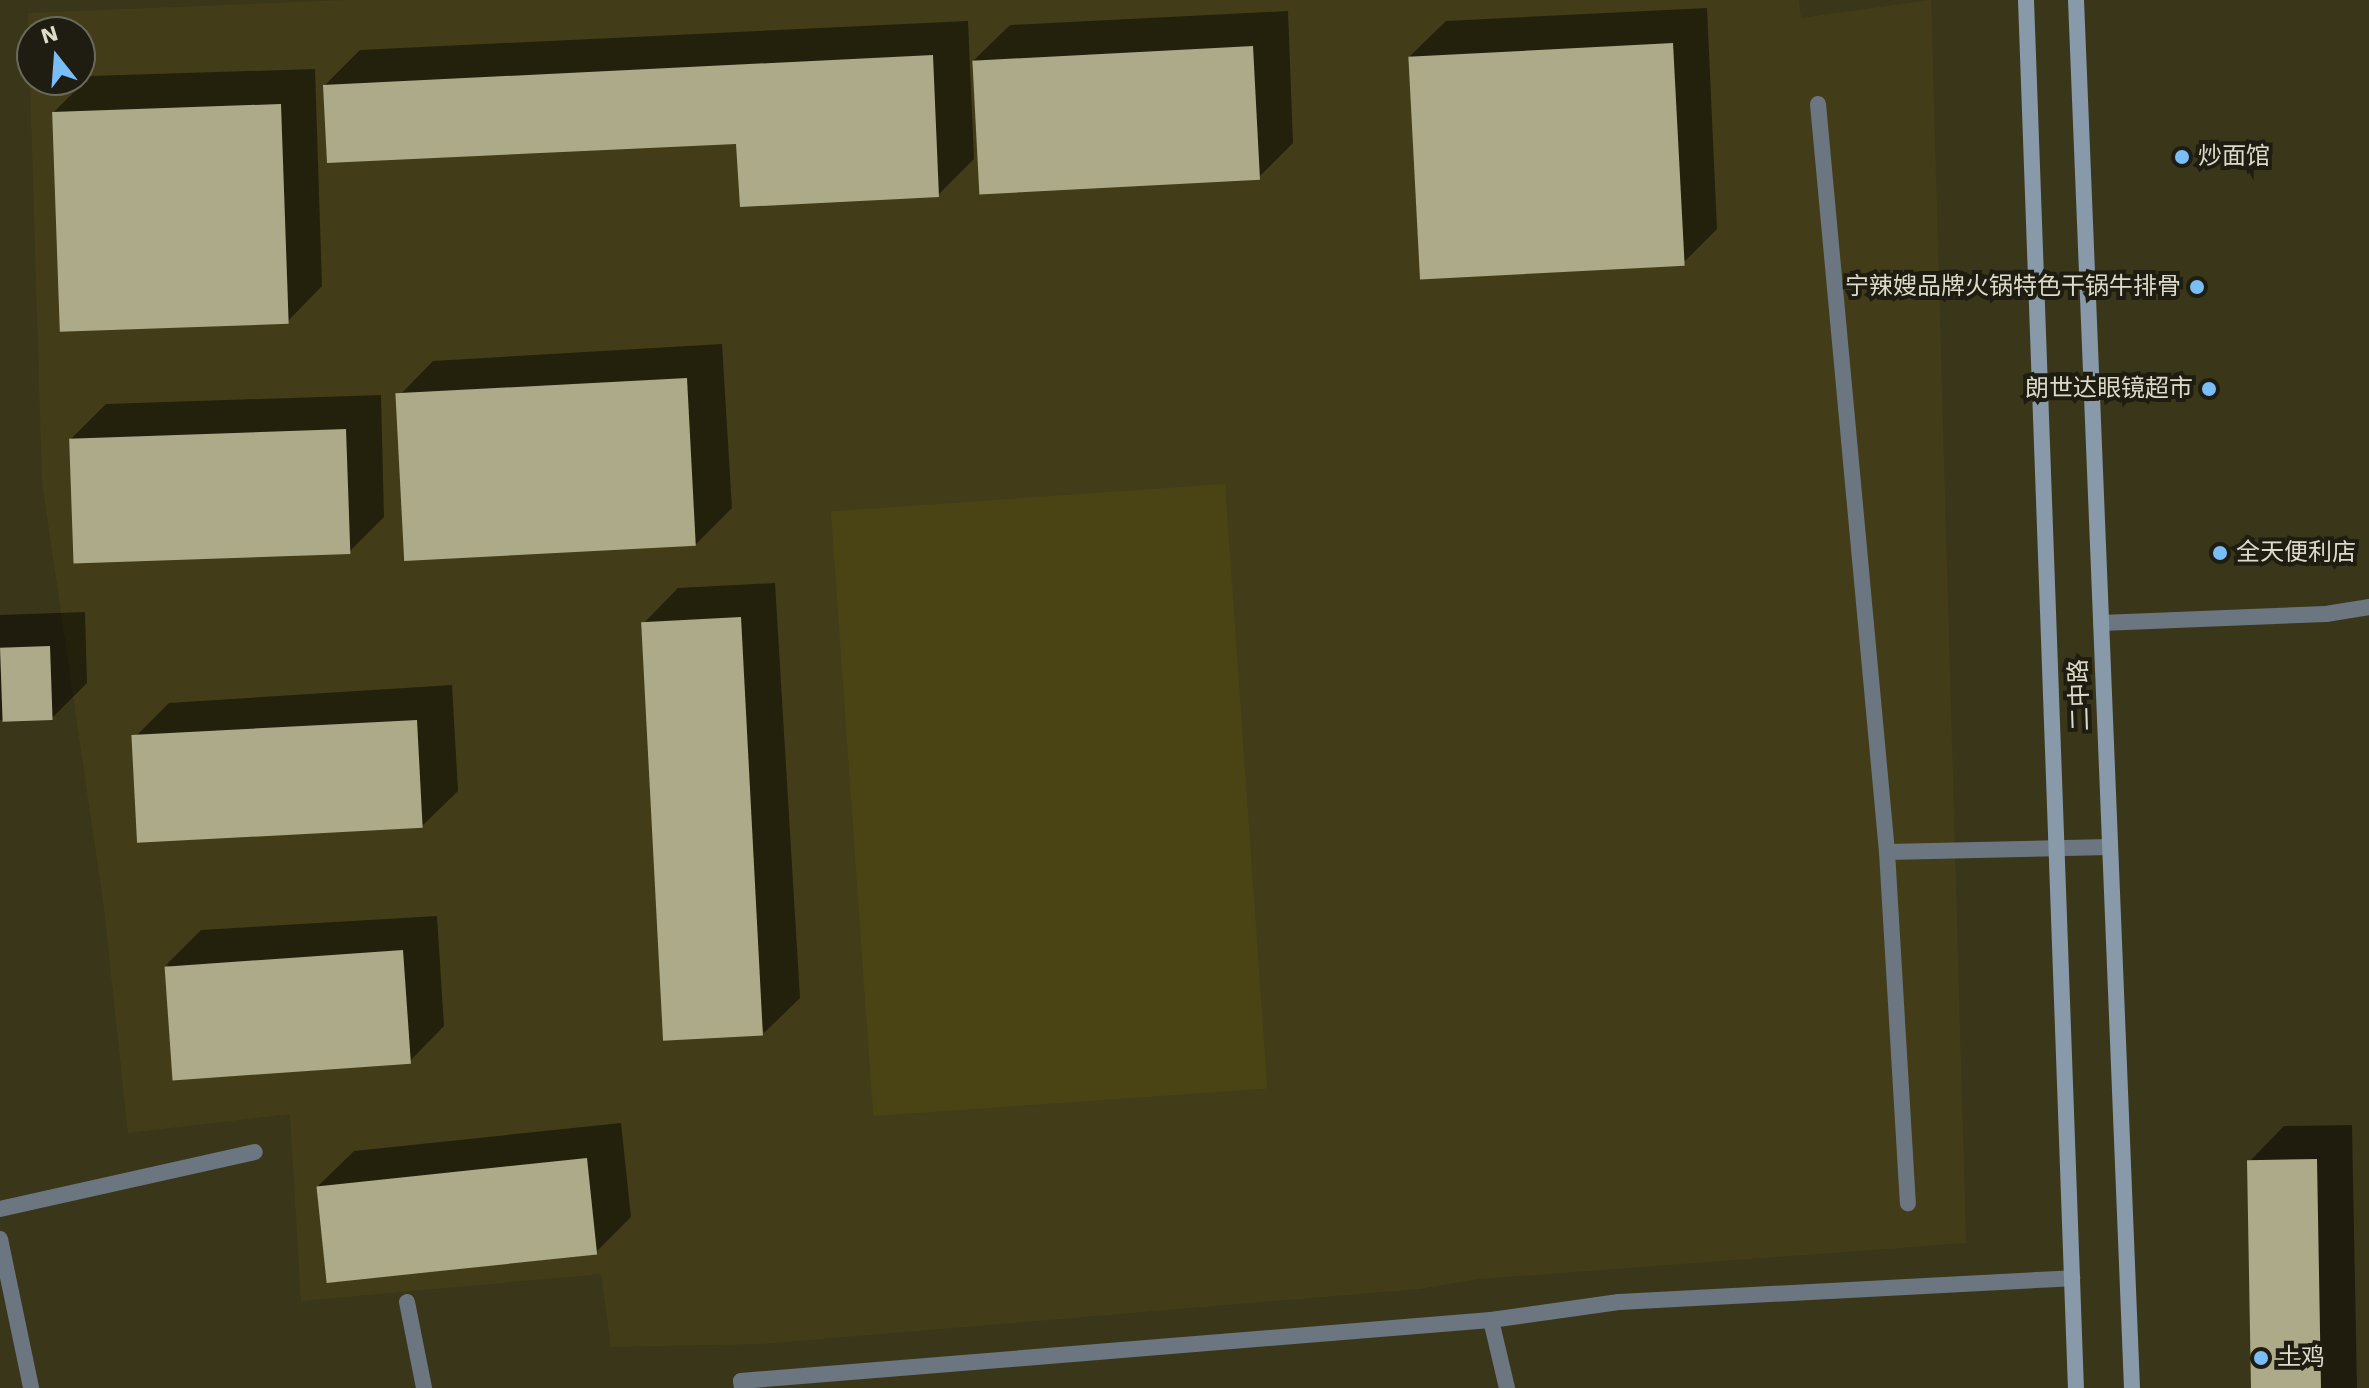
<!DOCTYPE html>
<html>
<head>
<meta charset="utf-8">
<style>
  body { margin:0 }
  #map { position:relative; width:2369px; height:1388px; overflow:hidden; background:#3a3619; font-family:"Work Sans","Noto Sans SC",sans-serif }
  div>[style] { position:absolute }
  [style*='--x'] { left:calc(var(--x)*1px); top:calc(var(--y)*1px); width:calc(var(--w)*1px); rotate:calc(var(--a)*1deg) }
  .built>* { inset:0; background:#423d18 }
  .green>* { inset:0; background:#4a4415; transform-origin:0 0 }
  .shadow>* { inset:0; background:#0007 }
  .building>* { inset:0; background:#adaa89; transform-origin:0 0 }
  .lane>* { height:16px; margin:-8px; padding:0 8px; transform-origin:8px; border-radius:8px; background:#6b7680 }
  .street>* { height:16px; margin:-8px; padding:0 8px; transform-origin:8px; border-radius:8px; background:#6b7680 }
  .secondary>* { height:16px; margin:-8px; padding:0 8px; transform-origin:8px; border-radius:8px; background:#8899a9 }
  .dots>* { width:22px; height:22px; translate:-50% -50%; box-sizing:border-box; border:4px solid #1f1d11; border-radius:50% }
  span { translate:-50% -50%; white-space:nowrap; text-align:center; line-height:1.15; -webkit-text-stroke:8px #1f1d11; paint-order:stroke }
  .poi-label { font-size:24px; color:#dcdac9 }
  .left { translate:0 -50%; text-align:left }
  .right { translate:-100% -50%; text-align:right }
  .street-label { font-size:24px; color:#dcdac9 }
  .north { position:absolute; left:16px; top:16px; width:80px; height:80px; box-sizing:border-box; background:#1f1d11; border:2px solid #6b695b; border-radius:50%; rotate:343deg; font-size:22px; font-weight:700; line-height:32px; text-align:center; color:#dcdac9 }
  .north::after { content:''; display:block; margin:auto; width:28px; height:36px; background:#7abef8; clip-path:polygon(50% 0,100% 100%,50% 72%,0 100%) }
</style>
</head>
<body>
<div id="map">
  <div class="built">
    <i style="clip-path:polygon(evenodd,345px 0,1799px 0,1801px 18px,1931px 0,1966px 1243px,1479px 1279px,1420px 1289px,761px 1344px,611px 1347px,601px 1274px,301px 1301px,290px 1114px,128px 1133px,104px 908px,42px 482px,28px 13px,345px 0,32px 32px,80px 32px,80px 80px,32px 80px,32px 32px)"></i>
  </div>
  <div class="green">
    <i style="left:1225px;top:484px;width:606px;height:395px;rotate:86deg"></i>
  </div>
  <div class="shadow">
    <i style="clip-path:polygon(1707px 8px,1717px 229px,1682px 264px,1410px 56px,1446px 21px)"></i>
    <i style="clip-path:polygon(1288px 11px,1293px 143px,1258px 178px,974px 60px,1010px 25px)"></i>
    <i style="clip-path:polygon(968px 21px,974px 159px,938px 195px,738px 142px,325px 85px,360px 50px)"></i>
    <i style="clip-path:polygon(315px 69px,322px 286px,287px 322px,54px 112px,90px 76px)"></i>
    <i style="clip-path:polygon(722px 344px,732px 508px,696px 544px,398px 397px,433px 361px)"></i>
    <i style="clip-path:polygon(381px 395px,384px 517px,349px 552px,71px 439px,106px 404px)"></i>
    <i style="clip-path:polygon(775px 583px,800px 998px,764px 1033px,643px 624px,678px 588px)"></i>
    <i style="clip-path:polygon(85px 612px,87px 683px,52px 718px,0 720px,0 615px)"></i>
    <i style="clip-path:polygon(452px 685px,458px 791px,422px 826px,134px 738px,169px 703px)"></i>
    <i style="clip-path:polygon(437px 916px,444px 1026px,409px 1062px,166px 965px,201px 930px)"></i>
    <i style="clip-path:polygon(621px 1123px,631px 1217px,596px 1252px,318px 1186px,354px 1151px)"></i>
    <i style="clip-path:polygon(2352px 1125px,2357px 1388px,2253px 1388px,2249px 1162px,2284px 1126px)"></i>
  </div>
  <div class="building">
    <i style="left:1673px;top:43px;width:223px;height:265px;rotate:87deg"></i>
    <i style="left:1253px;top:46px;width:134px;height:281px;rotate:87deg"></i>
    <i style="clip-path:polygon(933px 55px,939px 197px,740px 207px,736px 144px,327px 163px,323px 85px)"></i>
    <i style="left:281px;top:104px;width:220px;height:229px;rotate:88deg"></i>
    <i style="left:687px;top:378px;width:168px;height:292px;rotate:87deg"></i>
    <i style="left:346px;top:429px;width:125px;height:277px;rotate:88deg"></i>
    <i style="left:741px;top:617px;width:419px;height:100px;rotate:87deg"></i>
    <i style="left:50px;top:646px;width:74px;height:50px;rotate:88deg"></i>
    <i style="left:417px;top:720px;width:108px;height:286px;rotate:87deg"></i>
    <i style="left:403px;top:950px;width:114px;height:239px;rotate:86deg"></i>
    <i style="left:587px;top:1158px;width:97px;height:272px;rotate:84deg"></i>
    <i style="left:2317px;top:1159px;width:229px;height:70px;rotate:89deg"></i>
  </div>
  <div class="lane">
    <i style="--x:1818;--y:104;--w:751;--a:84.73"></i>
    <i style="--x:1887;--y:852;--w:352;--a:86.6"></i>
    <i style="--x:2101;--y:623;--w:225;--a:-2.3"></i>
    <i style="--x:2326;--y:614;--w:44;--a:-9.2"></i>
    <i style="--x:1887;--y:852;--w:223;--a:-1.3"></i>
  </div>
  <div class="street">
    <i style="--x:0;--y:1209;--w:261;--a:-12.6"></i>
    <i style="--x:0;--y:1239;--w:152;--a:78.2"></i>
    <i style="--x:407;--y:1302;--w:88;--a:78.8"></i>
    <i style="--x:1491;--y:1320;--w:70;--a:76.8"></i>
    <i style="--x:742;--y:1388;--w:7;--a:-98"></i>
    <i style="--x:741;--y:1381;--w:752;--a:-4.65"></i>
    <i style="--x:1491;--y:1320;--w:129;--a:-8"></i>
    <i style="--x:1619;--y:1302;--w:454;--a:-3"></i>
  </div>
  <div class="secondary">
    <i style="--x:2026;--y:0;--w:1389;--a:87.94"></i>
    <i style="--x:2076;--y:0;--w:1389;--a:87.69"></i>
  </div>
  <div class="dots">
    <i style="left:2182px;top:157px;background:#7abef8"></i>
    <i style="left:2197px;top:287px;background:#7abef8"></i>
    <i style="left:2209px;top:389px;background:#7abef8"></i>
    <i style="left:2220px;top:553px;background:#7abef8"></i>
    <i style="left:2261px;top:1358px;background:#7abef8"></i>
  </div>
  <div class="poi-label">
    <span class="left" style="left:2198px;top:157px">炒面馆</span>
    <span class="right" style="left:2181px;top:287px">宁辣嫂品牌火锅特色干锅牛排骨</span>
    <span class="right" style="left:2193px;top:389px">朗世达眼镜超市</span>
    <span class="left" style="left:2236px;top:553px">全天便利店</span>
    <span class="left" style="left:2277px;top:1358px">土鸡</span>
  </div>
  <div class="street-label">
    <span style="left:2080px;top:695px;rotate:-92deg">二中路</span>
  </div>
  <div class="north">N</div>
</div>
</body>
</html>
